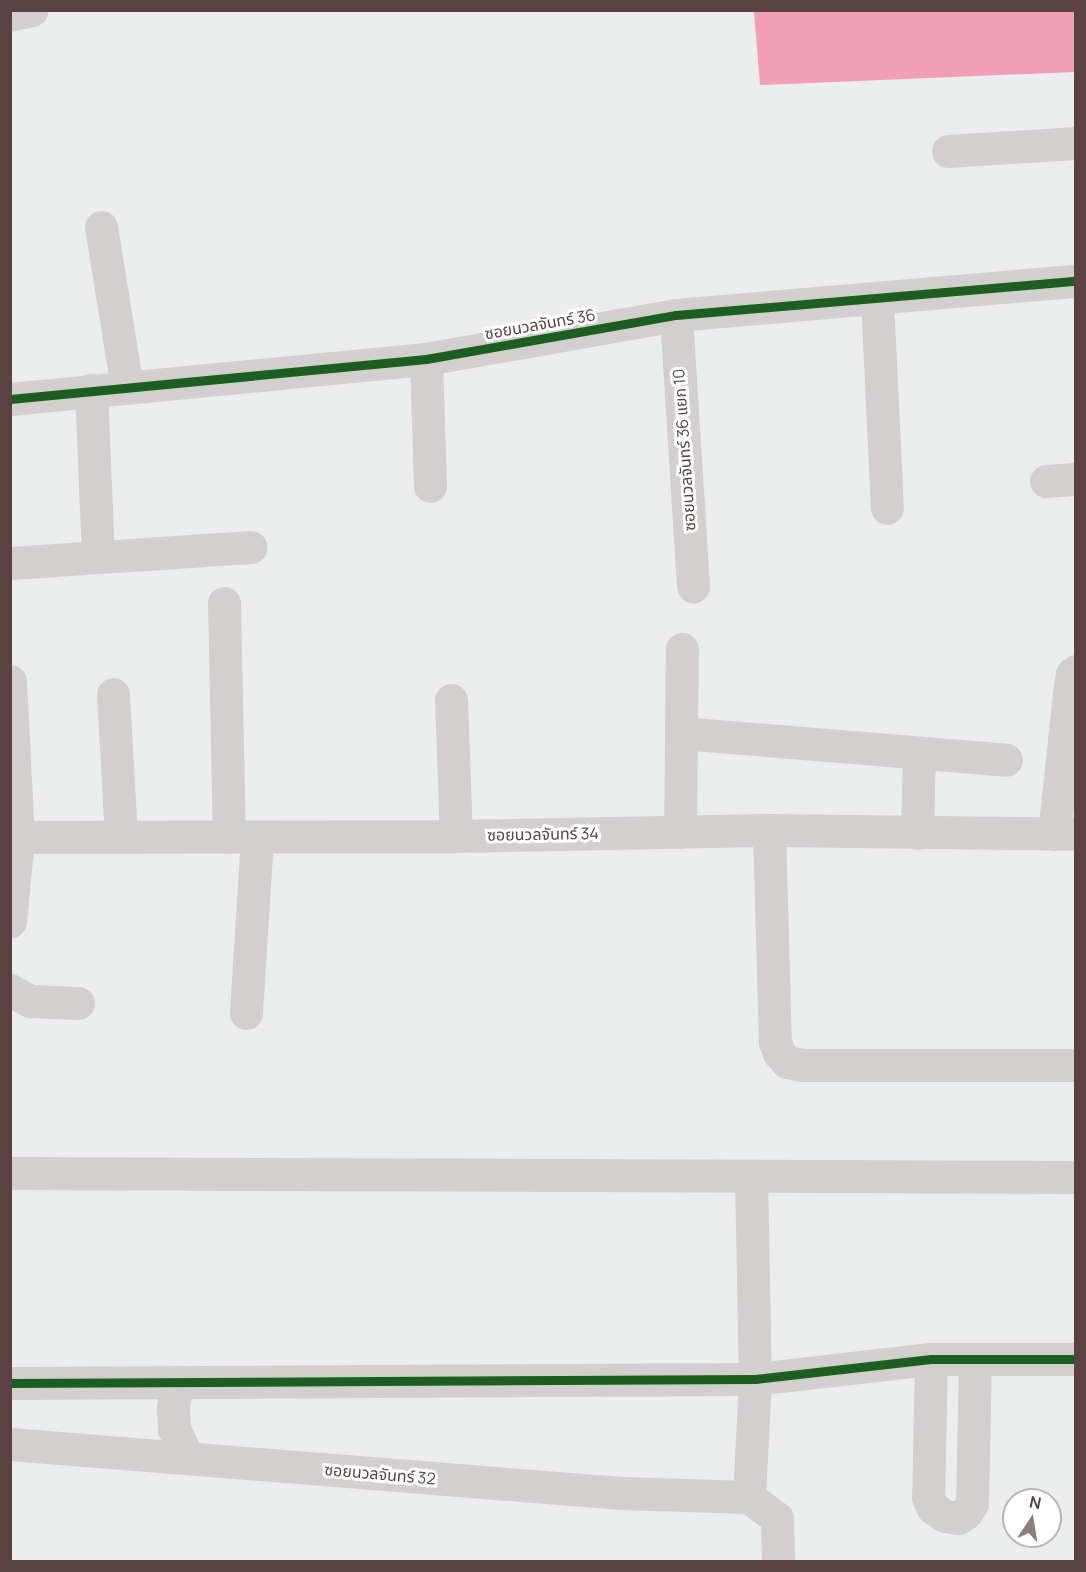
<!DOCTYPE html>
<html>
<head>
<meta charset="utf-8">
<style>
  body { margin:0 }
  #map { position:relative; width:1086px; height:1572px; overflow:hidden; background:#eceded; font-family:Manrope,"Noto Sans Thai",sans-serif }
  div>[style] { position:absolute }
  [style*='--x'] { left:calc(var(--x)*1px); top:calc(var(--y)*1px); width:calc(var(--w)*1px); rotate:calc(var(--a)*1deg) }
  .water>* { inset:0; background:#f19eb6 }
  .minor>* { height:33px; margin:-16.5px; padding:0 16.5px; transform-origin:16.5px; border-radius:16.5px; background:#d4cfcf }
  .cycleway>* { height:9px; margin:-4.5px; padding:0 4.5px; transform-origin:4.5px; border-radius:4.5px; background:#1b5e20 }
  span { translate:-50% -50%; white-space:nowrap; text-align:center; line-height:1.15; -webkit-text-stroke:6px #fff; paint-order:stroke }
  .street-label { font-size:16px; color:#5a4243 }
  .frame { position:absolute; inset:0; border:12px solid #5a4243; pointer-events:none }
  .north { position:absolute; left:1002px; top:1488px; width:60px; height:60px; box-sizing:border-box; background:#fff; border:2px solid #bdb3b4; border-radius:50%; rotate:12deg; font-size:16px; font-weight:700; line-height:24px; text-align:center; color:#5a4243 }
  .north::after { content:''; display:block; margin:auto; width:21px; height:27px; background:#8d7e7e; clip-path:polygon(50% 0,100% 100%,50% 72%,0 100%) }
</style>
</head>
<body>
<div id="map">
  <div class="water">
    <i style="clip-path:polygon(754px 11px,1075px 11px,1075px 72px,760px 85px)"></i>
  </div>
  <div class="minor">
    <i style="--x:10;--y:15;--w:22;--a:-13"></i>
    <i style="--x:948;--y:151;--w:128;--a:-3.6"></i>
    <i style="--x:101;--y:227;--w:162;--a:80.8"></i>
    <i style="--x:877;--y:298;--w:210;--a:87.3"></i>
    <i style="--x:676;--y:315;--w:272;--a:86.4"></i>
    <i style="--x:426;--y:359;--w:127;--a:88.2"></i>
    <i style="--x:91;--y:390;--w:165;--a:87.6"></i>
    <i style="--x:10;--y:399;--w:418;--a:-5.5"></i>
    <i style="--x:426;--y:359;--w:254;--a:-10"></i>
    <i style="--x:676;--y:315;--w:401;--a:-4.9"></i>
    <i style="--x:1046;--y:481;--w:30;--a:-4"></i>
    <i style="--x:10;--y:563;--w:241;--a:-3.8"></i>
    <i style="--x:224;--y:603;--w:234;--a:88.8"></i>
    <i style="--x:10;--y:681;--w:156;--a:87.1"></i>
    <i style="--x:18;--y:837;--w:85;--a:95.4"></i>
    <i style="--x:113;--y:694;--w:143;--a:86.8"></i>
    <i style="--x:451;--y:700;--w:136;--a:87.9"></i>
    <i style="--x:681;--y:733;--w:326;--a:4.7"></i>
    <i style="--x:769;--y:830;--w:212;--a:88.4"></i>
    <i style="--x:775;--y:1042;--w:12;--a:70"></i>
    <i style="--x:779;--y:1053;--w:12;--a:48"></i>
    <i style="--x:787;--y:1062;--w:16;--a:11"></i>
    <i style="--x:803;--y:1065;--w:273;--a:0"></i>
    <i style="--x:680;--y:832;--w:183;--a:-89.4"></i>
    <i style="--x:917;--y:833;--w:80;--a:-88.6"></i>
    <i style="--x:1054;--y:834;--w:150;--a:-83.9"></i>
    <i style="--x:1070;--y:685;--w:11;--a:-80"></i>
    <i style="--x:1072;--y:674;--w:5;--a:-37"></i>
    <i style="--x:10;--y:837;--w:446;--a:-0.1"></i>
    <i style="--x:456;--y:836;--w:313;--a:-1.1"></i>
    <i style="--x:769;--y:830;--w:307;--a:0.7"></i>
    <i style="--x:10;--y:990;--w:23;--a:29"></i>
    <i style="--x:30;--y:1001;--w:48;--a:2.4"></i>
    <i style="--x:246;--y:1013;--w:176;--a:-86.4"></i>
    <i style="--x:10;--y:1173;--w:1066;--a:0.21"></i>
    <i style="--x:751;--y:1176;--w:203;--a:88.9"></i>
    <i style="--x:755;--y:1379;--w:118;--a:92.9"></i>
    <i style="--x:749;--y:1497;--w:35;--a:37"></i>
    <i style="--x:777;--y:1518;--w:44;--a:88.7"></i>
    <i style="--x:931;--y:1359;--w:138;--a:91.2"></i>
    <i style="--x:928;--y:1497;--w:12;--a:66"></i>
    <i style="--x:933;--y:1508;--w:14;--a:34"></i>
    <i style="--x:945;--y:1516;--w:13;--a:9"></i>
    <i style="--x:958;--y:1518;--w:9;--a:-32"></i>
    <i style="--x:966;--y:1513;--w:12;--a:-59"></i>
    <i style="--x:972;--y:1503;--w:144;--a:-88.8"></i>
    <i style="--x:177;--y:1382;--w:26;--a:99"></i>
    <i style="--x:173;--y:1408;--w:21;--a:87"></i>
    <i style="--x:174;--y:1429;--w:32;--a:64"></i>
    <i style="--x:10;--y:1383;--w:745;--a:-0.31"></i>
    <i style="--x:755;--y:1379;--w:177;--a:-6.5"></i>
    <i style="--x:931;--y:1359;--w:145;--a:0"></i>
    <i style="--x:10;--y:1444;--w:613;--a:4.59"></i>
    <i style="--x:621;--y:1493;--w:128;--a:1.8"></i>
  </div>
  <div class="cycleway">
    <i style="--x:10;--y:399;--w:418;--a:-5.5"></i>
    <i style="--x:426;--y:359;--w:254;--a:-10"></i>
    <i style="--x:676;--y:315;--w:401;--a:-4.9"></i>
    <i style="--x:10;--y:1383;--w:745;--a:-0.31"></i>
    <i style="--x:755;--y:1379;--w:177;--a:-6.5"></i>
    <i style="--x:931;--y:1359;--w:145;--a:0"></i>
  </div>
  <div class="street-label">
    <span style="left:540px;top:324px;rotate:-10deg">ซอยนวลจันทร์ 36</span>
    <span style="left:684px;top:450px;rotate:-94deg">ซอยนวลจันทร์ 36 แยก 10</span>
    <span style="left:543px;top:834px;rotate:-1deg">ซอยนวลจันทร์ 34</span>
    <span style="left:380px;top:1474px;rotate:5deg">ซอยนวลจันทร์ 32</span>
  </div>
  <div class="frame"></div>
  <div class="north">N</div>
</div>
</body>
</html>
